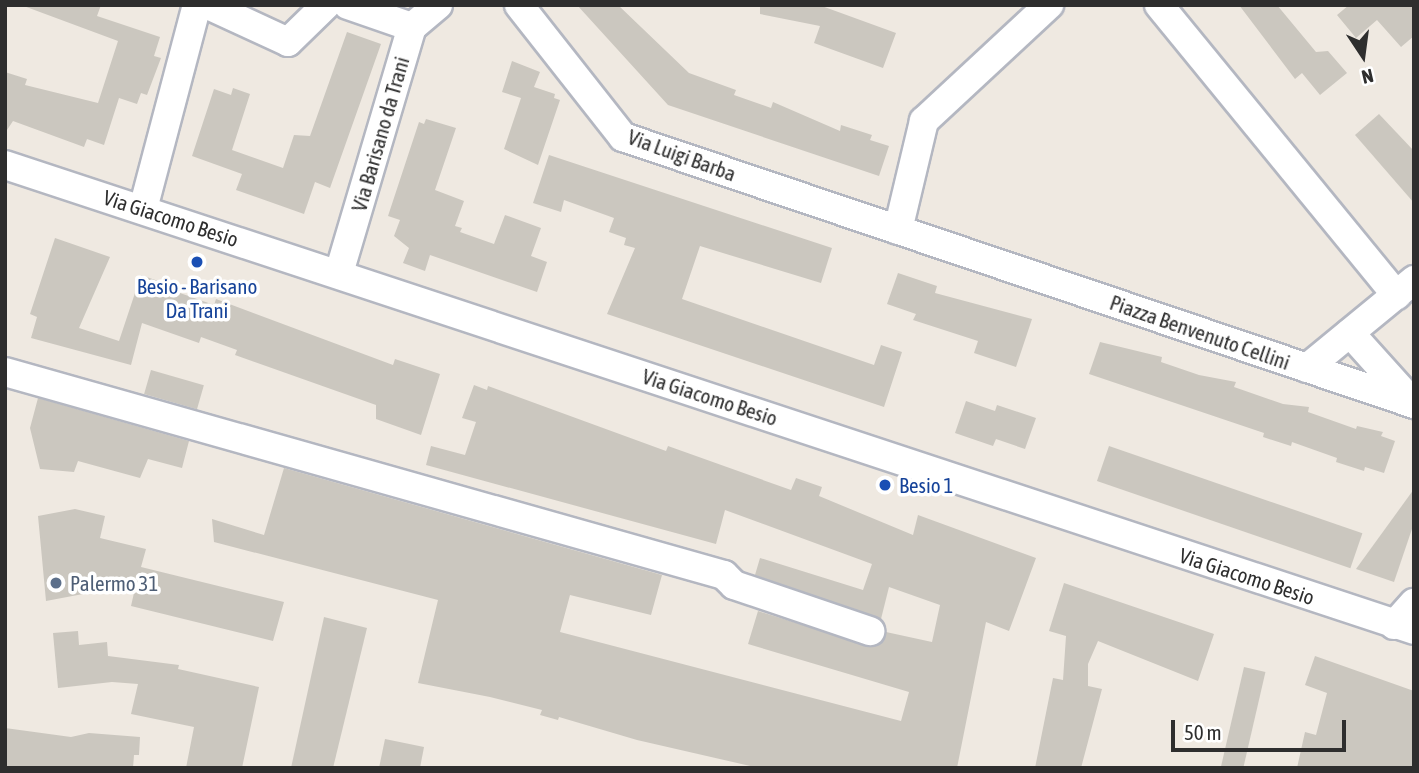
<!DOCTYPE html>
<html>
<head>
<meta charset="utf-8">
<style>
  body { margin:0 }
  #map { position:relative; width:1419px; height:773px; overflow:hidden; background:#efe9e1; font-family:"Asap Condensed",sans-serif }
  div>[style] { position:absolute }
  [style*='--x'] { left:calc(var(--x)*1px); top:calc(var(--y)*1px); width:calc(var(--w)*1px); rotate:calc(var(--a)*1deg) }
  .building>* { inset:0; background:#cbc7bf; transform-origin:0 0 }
  .roads { filter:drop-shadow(2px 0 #b4b7c1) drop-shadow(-2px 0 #b4b7c1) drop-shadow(0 2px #b4b7c1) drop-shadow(0 -2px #b4b7c1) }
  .minor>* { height:28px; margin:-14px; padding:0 14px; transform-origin:14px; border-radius:14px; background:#fff }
  .dots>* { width:19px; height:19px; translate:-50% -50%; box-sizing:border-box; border:4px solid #fff; border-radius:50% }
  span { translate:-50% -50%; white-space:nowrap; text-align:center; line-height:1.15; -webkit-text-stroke:7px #fff; paint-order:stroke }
  .street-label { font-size:21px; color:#2e2e2e }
  .transit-label { font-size:21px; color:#164399 }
  .left { translate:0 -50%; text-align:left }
  .service-label { font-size:21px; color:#4e5e75 }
  .frame { position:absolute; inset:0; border:7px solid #2e2e2e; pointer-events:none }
  .north { position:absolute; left:1328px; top:21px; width:70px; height:70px; -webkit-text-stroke:5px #fff; paint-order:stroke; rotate:167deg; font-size:19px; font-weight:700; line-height:28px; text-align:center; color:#2e2e2e }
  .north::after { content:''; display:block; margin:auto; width:24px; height:32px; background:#2e2e2e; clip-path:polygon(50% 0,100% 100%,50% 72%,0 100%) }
  .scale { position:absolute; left:1171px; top:720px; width:175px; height:32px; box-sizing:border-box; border:4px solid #2e2e2e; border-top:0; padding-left:9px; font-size:21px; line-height:24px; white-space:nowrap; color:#2e2e2e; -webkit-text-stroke:5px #fff; paint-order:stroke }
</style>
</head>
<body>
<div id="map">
  <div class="building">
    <i style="clip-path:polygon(21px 5px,101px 5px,97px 16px,160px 37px,154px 56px,161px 58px,147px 95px,141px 93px,137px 104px,119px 98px,104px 145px,87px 139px,84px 147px,13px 121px,5px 133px,5px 72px,27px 79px,25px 85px,98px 103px,118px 41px)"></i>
    <i style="clip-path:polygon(577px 5px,618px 5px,689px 73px,736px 90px,734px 95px,771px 108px,773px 102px,840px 131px,841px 125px,872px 135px,870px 140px,889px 146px,879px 176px,668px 105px)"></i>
    <i style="clip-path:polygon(760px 5px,819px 5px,896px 33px,883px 68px,814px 43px,820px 26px,760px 14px)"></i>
    <i style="clip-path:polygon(1239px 5px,1277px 5px,1316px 52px,1328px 51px,1347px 73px,1320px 95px,1302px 73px,1295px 79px)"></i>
    <i style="clip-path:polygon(1349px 5px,1414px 5px,1414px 36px,1401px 47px,1377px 20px,1356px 38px,1337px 15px)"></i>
    <i style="clip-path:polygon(347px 32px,381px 44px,330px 188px,315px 182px,304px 214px,236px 190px,242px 174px,192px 156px,214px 89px,231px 95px,233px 88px,250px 94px,232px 150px,283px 168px,294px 135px,310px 136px)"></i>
    <i style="clip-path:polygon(512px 61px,540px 72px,534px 87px,555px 94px,554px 98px,560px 100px,538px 165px,504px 149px,521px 98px,502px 92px)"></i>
    <i style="clip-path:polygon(1379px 114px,1414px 151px,1414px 203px,1355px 135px)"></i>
    <i style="clip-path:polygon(426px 119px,456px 128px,435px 190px,464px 201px,455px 226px,462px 228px,460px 232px,494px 244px,505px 215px,541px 228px,531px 256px,547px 262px,537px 292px,430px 255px,425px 271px,403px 263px,409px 248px,394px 236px,400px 220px,388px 216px,419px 122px,424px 124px)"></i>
    <i style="clip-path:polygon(549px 155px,832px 248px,821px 283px,700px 246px,682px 299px,874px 365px,881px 345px,902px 352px,884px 407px,607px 314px,635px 248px,624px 245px,626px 238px,609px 232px,614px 218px,564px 200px,561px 212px,533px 203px)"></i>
    <i style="clip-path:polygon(55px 238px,110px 257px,79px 328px,119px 341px,141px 275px,181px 289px,180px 293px,214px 305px,216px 299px,393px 365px,395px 359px,440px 374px,421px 435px,376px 419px,376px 405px,235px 355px,237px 350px,201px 337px,199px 343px,142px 323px,131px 365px,31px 338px,37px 317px,30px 314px)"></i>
    <i style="clip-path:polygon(898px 273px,937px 286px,935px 293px,1032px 319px,1016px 367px,974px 353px,978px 341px,913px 320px,916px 314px,887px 304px)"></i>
    <i style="clip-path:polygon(1100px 342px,1162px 357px,1161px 362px,1199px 375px,1236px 382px,1234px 387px,1283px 404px,1309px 407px,1308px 412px,1356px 429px,1357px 426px,1383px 432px,1381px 436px,1395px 441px,1384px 473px,1365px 467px,1364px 471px,1336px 462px,1337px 458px,1292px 442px,1291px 446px,1263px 437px,1264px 433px,1089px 374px)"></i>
    <i style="left:151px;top:370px;width:55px;height:25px;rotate:16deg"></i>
    <i style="clip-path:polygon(474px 385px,487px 390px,488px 386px,666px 451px,668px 446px,791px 490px,796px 478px,822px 487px,819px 496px,913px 535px,918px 515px,1036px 558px,1009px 631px,986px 622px,957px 768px,759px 768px,637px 740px,559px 717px,558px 720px,540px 715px,542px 710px,490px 697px,418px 683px,438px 600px,214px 542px,212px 519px,264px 535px,284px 468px,662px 575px,651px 615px,570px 595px,560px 632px,901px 721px,909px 692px,748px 644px,758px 611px,873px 647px,881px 643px,886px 632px,932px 642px,940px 605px,889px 587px,881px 619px,755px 575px,760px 558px,863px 590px,872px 564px,725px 510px,716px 544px,426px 465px,431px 446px,465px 455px,476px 422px,462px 418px)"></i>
    <i style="clip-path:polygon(38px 398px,189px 441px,182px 468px,148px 459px,140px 478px,78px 461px,74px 472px,40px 469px,30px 428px)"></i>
    <i style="clip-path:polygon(966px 401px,995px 411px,997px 405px,1036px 418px,1025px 449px,996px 439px,993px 446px,955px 433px)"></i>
    <i style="left:1109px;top:446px;width:268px;height:37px;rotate:19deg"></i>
    <i style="clip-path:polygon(1414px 489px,1414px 523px,1394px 582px,1356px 569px)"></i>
    <i style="clip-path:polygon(75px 509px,105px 516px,100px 538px,146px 549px,141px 567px,284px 602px,273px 641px,131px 606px,136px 584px,46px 601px,38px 516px)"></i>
    <i style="clip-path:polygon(1064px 583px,1214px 634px,1198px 681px,1098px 641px,1088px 664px,1088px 686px,1102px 689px,1081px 768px,1035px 768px,1053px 678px,1063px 680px,1066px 636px,1049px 631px)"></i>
    <i style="clip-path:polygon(324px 617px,367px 628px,333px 768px,291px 768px)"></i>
    <i style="clip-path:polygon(78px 631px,79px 645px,107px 642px,108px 656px,179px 665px,178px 669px,259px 687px,242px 768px,186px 768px,194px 727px,131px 714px,138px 684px,112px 682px,58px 688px,53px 633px)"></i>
    <i style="clip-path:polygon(1315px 656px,1414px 691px,1414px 768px,1297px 768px,1305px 732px,1316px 735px,1327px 693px,1305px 685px)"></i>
    <i style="left:1244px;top:667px;width:22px;height:103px;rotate:13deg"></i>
    <i style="clip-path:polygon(5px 728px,71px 737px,89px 733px,140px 737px,139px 755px,134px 755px,133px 768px,5px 768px)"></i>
    <i style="clip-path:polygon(385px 739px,424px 747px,420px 768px,379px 768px)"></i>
  </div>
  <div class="roads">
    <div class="minor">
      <i style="--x:208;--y:5;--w:88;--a:24.8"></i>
      <i style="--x:288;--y:42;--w:53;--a:-44.2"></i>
      <i style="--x:348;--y:5;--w:68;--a:19"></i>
      <i style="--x:519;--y:5;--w:168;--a:51.8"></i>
      <i style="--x:623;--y:137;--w:835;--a:18.65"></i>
      <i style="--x:1159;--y:5;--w:375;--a:50.7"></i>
      <i style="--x:5;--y:165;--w:1484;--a:18.26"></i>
      <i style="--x:143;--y:209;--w:211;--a:-75.2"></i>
      <i style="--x:898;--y:230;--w:112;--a:-76.6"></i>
      <i style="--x:924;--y:121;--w:171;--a:-42.9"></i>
      <i style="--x:339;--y:273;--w:257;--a:-73.5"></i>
      <i style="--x:412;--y:27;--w:34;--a:-40"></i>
      <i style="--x:1350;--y:333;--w:93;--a:48.1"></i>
      <i style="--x:1307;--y:368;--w:139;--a:-39.4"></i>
      <i style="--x:5;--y:372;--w:747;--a:15.77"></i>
      <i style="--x:724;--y:575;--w:14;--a:45"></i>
      <i style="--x:734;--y:585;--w:144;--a:18.7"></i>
      <i style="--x:1394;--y:625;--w:30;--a:-48"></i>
    </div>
  </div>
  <div class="dots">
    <i style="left:197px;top:262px;background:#1a4fb4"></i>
    <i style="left:885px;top:485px;background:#1a4fb4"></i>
    <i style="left:56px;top:583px;background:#5c6f8a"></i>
  </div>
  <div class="street-label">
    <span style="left:380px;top:134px;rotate:-74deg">Via Barisano da Trani</span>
    <span style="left:682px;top:155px;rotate:20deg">Via Luigi Barba</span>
    <span style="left:171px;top:218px;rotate:18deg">Via Giacomo Besio</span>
    <span style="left:1200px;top:332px;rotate:19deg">Piazza Benvenuto Cellini</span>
    <span style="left:710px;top:397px;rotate:18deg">Via Giacomo Besio</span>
    <span style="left:1247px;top:576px;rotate:18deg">Via Giacomo Besio</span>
  </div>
  <div class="transit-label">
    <span style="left:197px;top:298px">Besio - Barisano<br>Da Trani</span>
    <span class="left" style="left:899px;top:485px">Besio 1</span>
  </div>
  <div class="service-label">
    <span class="left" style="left:70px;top:583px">Palermo 31</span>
  </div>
  <div class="frame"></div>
  <div class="north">N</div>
  <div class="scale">50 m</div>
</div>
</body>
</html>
